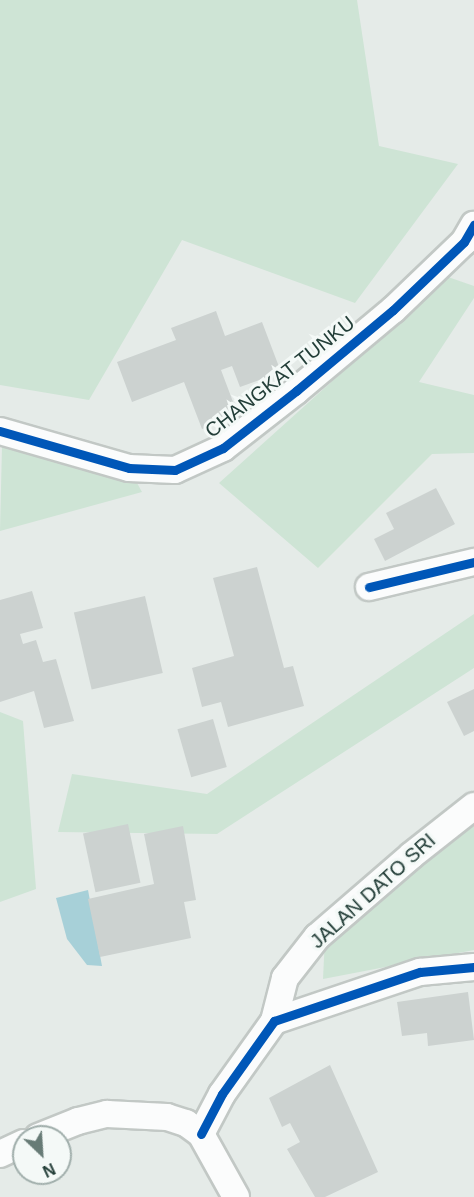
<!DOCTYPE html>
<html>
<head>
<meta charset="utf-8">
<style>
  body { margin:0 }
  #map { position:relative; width:474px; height:1197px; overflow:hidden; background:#e5ebe8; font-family:Helvetica,sans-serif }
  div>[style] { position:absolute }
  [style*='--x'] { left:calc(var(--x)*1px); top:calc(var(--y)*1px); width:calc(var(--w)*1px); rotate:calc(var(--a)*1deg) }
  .green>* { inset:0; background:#cee4d5 }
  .water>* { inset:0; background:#a7d0d8 }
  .building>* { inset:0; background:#ccd2d0; transform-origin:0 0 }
  .roads { filter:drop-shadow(2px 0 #c2c8c5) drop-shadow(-2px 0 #c2c8c5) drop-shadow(0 2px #c2c8c5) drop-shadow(0 -2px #c2c8c5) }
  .minor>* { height:26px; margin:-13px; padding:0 13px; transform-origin:13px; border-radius:13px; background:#fbfcfc }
  .cycleway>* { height:9px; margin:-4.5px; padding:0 4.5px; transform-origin:4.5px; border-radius:4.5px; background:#0057b8 }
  span { translate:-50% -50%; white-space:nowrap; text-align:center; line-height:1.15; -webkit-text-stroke:6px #f4f9f7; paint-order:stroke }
  .street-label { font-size:20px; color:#233e38 }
  .north { position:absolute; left:12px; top:1125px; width:60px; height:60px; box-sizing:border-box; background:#f4f9f7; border:2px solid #a0aeab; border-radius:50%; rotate:155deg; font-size:16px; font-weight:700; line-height:24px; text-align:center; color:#233e38 }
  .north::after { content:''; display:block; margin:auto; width:21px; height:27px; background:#677b76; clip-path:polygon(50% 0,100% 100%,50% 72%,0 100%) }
</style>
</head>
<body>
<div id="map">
  <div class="green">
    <i style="clip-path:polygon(0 0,357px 0,379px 146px,458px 164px,355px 303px,182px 240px,89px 400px,0 385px)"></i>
    <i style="clip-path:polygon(448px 277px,474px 286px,474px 298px,419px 382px,474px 395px,474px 453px,432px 454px,318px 568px,219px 483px)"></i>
    <i style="clip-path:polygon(2px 446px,137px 483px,142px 492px,0 531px)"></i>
    <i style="clip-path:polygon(474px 614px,474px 668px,217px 834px,58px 832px,72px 774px,207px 794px)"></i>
    <i style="clip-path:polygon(0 712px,23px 721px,36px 889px,0 902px)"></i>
    <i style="clip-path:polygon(474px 825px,474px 950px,323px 979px,325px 937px)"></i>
  </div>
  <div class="water">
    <i style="clip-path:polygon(88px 890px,102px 966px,87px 965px,67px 939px,56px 898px)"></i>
  </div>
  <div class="building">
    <i style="clip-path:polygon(216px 311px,225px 336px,262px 322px,281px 372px,240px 387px,232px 366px,221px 370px,238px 415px,202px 429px,184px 382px,132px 402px,117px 362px,176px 340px,171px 328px)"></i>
    <i style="clip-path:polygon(436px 488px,455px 524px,385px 561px,374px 539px,394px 529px,386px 513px)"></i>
    <i style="clip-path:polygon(257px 567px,284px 668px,293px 666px,304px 706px,228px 727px,221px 702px,202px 707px,192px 668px,234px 656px,213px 578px)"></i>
    <i style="clip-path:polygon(32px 591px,43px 628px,20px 634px,23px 644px,36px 640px,43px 662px,56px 659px,74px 721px,44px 728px,34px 691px,0 702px,0 600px)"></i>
    <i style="left:145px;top:596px;width:79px;height:73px;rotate:77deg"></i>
    <i style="clip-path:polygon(474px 689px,474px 731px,464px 736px,447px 702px)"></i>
    <i style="left:213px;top:719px;width:50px;height:37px;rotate:74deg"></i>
    <i style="left:128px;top:824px;width:60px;height:46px;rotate:78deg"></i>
    <i style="clip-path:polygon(183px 826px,196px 900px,184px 902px,191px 938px,100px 957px,88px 899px,154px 884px,144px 834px)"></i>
    <i style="clip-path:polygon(468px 992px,474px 1040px,428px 1046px,427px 1033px,402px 1036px,397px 1002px)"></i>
    <i style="clip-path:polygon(330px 1065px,378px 1172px,325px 1197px,315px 1197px,287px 1149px,300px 1142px,290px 1123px,282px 1127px,269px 1098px)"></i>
  </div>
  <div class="roads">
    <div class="minor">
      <i style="--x:0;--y:431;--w:134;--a:16"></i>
      <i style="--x:129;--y:468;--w:46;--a:2.5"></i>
      <i style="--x:175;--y:470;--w:53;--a:-24.6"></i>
      <i style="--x:223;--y:448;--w:93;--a:-38"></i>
      <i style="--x:296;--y:391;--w:126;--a:-39.9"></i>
      <i style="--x:393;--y:310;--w:98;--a:-43.8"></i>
      <i style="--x:464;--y:242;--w:20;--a:-60"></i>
      <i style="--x:369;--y:587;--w:108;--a:-13.4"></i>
      <i style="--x:274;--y:1021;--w:44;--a:-75.7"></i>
      <i style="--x:285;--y:978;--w:52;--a:-52"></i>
      <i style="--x:317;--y:937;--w:125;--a:-40.8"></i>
      <i style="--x:412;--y:855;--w:79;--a:-38.3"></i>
      <i style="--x:201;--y:1134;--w:45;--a:-62.3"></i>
      <i style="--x:222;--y:1094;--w:90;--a:-54.5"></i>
      <i style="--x:274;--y:1021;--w:154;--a:-18.6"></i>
      <i style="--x:420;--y:972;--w:54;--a:-5.3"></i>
      <i style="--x:38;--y:1137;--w:43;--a:-21.8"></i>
      <i style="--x:78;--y:1121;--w:30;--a:-14"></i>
      <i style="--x:107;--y:1114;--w:60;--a:2.9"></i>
      <i style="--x:167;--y:1117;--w:20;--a:18"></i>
      <i style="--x:186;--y:1123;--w:19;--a:36"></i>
      <i style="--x:201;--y:1134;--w:72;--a:60.9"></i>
      <i style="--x:0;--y:1154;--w:26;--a:-25"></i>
    </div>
  </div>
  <div class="cycleway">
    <i style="--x:0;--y:431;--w:134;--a:16"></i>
    <i style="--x:129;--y:468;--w:46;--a:2.5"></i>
    <i style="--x:175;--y:470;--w:53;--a:-24.6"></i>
    <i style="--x:223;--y:448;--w:93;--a:-38"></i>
    <i style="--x:296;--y:391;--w:126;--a:-39.9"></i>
    <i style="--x:393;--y:310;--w:98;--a:-43.8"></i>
    <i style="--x:464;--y:242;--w:20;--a:-60"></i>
    <i style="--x:369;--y:587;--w:108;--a:-13.4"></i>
    <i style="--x:201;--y:1134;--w:45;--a:-62.3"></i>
    <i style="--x:222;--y:1094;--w:90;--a:-54.5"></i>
    <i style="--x:274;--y:1021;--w:154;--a:-18.6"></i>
    <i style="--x:420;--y:972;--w:54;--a:-5.3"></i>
  </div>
  <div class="street-label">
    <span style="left:280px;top:377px;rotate:-38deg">CHANGKAT TUNKU</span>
    <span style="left:373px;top:891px;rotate:-42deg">JALAN DATO SRI</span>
  </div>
  <div class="north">N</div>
</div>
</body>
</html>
